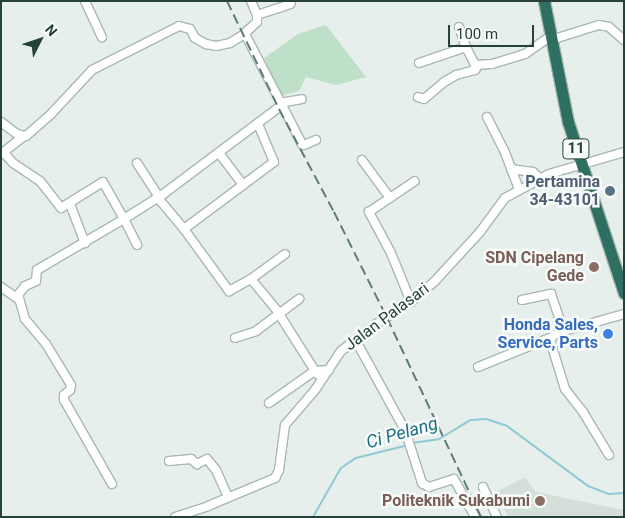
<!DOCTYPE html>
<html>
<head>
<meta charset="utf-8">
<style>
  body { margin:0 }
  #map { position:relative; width:625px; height:518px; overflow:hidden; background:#e6efeb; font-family:Roboto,sans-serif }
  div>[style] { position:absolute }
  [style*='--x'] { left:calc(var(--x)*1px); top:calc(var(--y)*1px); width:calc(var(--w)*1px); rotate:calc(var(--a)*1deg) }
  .built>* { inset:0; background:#d4dfda }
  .green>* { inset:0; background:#bfe0c8 }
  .stream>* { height:2px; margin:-1px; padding:0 1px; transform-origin:1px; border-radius:1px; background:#8ec9d4 }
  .roads { filter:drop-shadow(1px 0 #a8b8b2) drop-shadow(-1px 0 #a8b8b2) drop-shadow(0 1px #a8b8b2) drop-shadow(0 -1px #a8b8b2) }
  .minor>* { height:8px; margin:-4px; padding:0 4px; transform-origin:4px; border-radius:4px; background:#fff }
  .highway>* { height:11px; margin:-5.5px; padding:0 5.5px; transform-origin:5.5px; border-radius:5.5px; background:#2f6f62 }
  .rail>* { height:2px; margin-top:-1px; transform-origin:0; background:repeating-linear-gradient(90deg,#5f7d75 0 10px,transparent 0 15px) }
  .dots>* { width:14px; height:14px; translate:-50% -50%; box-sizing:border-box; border:2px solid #f7fbf9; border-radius:50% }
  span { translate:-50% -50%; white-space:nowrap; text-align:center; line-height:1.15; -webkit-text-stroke:5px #f7fbf9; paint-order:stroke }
  .shield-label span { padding:1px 4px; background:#f7fbf9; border:1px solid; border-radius:4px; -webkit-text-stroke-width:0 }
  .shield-label { font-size:15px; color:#24423a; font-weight:700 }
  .service-label { font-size:16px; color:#4e5e75; font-weight:700 }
  .right { translate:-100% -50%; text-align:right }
  .education-label { font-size:16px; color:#785e54; font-weight:700 }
  .street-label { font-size:16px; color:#24423a }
  .shop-label { font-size:16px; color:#366cbe; font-weight:700 }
  .water-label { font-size:18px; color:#1c6f80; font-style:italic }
  .frame { position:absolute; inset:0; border:2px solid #24423a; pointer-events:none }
  .north { position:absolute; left:15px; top:15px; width:50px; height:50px; -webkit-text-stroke:4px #f7fbf9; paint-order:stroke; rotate:49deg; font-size:14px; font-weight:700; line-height:20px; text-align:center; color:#24423a }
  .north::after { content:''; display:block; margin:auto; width:18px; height:22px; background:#24423a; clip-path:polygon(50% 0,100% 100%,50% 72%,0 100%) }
  .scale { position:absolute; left:448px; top:25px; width:86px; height:22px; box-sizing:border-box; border:2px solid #24423a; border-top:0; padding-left:6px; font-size:15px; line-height:18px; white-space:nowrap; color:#24423a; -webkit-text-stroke:4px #f7fbf9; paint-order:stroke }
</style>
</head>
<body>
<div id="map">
  <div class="built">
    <i style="clip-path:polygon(525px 477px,536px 492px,624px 510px,624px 517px,508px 517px,496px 492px)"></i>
  </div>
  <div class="green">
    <i style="clip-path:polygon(326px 25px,366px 77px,336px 85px,306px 77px,299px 91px,281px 96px,264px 58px,298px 34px)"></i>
  </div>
  <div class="stream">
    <i style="--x:412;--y:443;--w:27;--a:-8"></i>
    <i style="--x:439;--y:439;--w:37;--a:-31"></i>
    <i style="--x:471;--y:420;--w:15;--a:-4"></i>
    <i style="--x:486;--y:419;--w:22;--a:18"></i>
    <i style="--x:507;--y:426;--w:101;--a:36.5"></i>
    <i style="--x:588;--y:486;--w:22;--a:21"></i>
    <i style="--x:609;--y:494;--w:15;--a:-4"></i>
    <i style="--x:313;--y:517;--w:56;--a:-60.3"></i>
    <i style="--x:341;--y:468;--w:18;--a:-34"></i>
    <i style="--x:356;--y:458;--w:54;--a:-14"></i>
  </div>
  <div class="roads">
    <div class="minor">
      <i style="--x:85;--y:1;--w:40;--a:65"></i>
      <i style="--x:257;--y:15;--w:23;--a:-18"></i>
      <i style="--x:279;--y:8;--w:12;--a:-20"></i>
      <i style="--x:290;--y:4;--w:3;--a:-72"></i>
      <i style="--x:459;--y:27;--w:21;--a:71"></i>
      <i style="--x:551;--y:40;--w:50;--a:-17.4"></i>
      <i style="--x:599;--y:25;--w:10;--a:11"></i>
      <i style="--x:609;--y:27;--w:20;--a:41"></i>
      <i style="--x:419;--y:63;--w:50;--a:-18.8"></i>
      <i style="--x:466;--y:47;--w:20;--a:63"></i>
      <i style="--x:475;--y:65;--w:17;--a:-3"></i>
      <i style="--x:492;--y:64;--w:34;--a:-17"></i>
      <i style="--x:525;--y:54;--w:32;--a:-35"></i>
      <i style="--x:418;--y:97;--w:6;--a:18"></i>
      <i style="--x:424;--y:99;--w:26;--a:-40"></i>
      <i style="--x:444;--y:82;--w:14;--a:-30"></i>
      <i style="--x:456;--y:75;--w:20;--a:-15"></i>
      <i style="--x:475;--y:70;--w:6;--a:-59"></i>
      <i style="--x:280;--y:103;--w:22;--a:-10"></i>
      <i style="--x:282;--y:105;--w:44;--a:62.9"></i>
      <i style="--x:302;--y:144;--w:2;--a:27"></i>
      <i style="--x:304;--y:145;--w:13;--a:-23"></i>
      <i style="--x:487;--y:117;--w:37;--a:63"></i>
      <i style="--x:504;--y:150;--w:42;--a:69"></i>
      <i style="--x:1;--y:122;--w:20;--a:37"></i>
      <i style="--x:17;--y:134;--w:9;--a:13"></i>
      <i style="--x:26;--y:136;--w:33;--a:-41"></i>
      <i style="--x:51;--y:114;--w:60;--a:-47"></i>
      <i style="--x:92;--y:70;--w:97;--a:-26.8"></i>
      <i style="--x:179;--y:26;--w:11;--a:15"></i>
      <i style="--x:190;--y:29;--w:10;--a:61"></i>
      <i style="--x:195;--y:38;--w:13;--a:29"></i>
      <i style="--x:206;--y:44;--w:10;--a:11"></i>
      <i style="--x:216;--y:46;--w:14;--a:-12"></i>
      <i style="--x:230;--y:43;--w:15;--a:-32"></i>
      <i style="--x:243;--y:35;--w:19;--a:-43"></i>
      <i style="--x:257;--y:22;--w:7;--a:-90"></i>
      <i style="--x:257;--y:15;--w:15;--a:-113"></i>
      <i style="--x:4;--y:153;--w:13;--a:48"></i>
      <i style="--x:13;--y:163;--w:32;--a:34"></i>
      <i style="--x:40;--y:181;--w:34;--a:52"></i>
      <i style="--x:61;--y:208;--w:49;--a:-31.8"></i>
      <i style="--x:103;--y:182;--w:43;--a:60.4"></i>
      <i style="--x:124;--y:219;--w:45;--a:-32.3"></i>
      <i style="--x:162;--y:195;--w:150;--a:-36.9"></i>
      <i style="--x:282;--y:105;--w:80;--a:-117.5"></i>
      <i style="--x:219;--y:153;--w:40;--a:53"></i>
      <i style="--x:1;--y:154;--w:28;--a:-38"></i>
      <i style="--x:362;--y:160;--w:47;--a:53.6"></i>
      <i style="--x:137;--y:163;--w:40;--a:57.1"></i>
      <i style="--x:511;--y:169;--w:22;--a:8"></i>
      <i style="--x:533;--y:172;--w:9;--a:41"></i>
      <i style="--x:158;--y:198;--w:40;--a:50"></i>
      <i style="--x:184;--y:229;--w:77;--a:54"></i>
      <i style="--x:229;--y:291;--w:25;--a:-29"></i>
      <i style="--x:251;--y:279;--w:42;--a:-36.3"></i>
      <i style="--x:70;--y:204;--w:42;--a:69"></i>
      <i style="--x:184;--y:229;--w:112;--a:-36.7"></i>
      <i style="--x:274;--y:162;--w:41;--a:-112.8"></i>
      <i style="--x:251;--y:279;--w:45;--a:50.4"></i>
      <i style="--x:1;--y:287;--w:21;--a:35"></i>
      <i style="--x:522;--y:300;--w:30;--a:-12"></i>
      <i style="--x:551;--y:294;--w:39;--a:71"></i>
      <i style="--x:411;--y:302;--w:53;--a:-112.2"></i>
      <i style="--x:391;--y:253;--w:47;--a:-118.2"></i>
      <i style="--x:369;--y:212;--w:55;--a:-34"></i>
      <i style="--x:279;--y:314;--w:67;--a:57.7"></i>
      <i style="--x:315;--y:371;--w:14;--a:-4"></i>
      <i style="--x:235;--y:338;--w:22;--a:-18"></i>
      <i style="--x:256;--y:331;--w:54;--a:-36.7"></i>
      <i style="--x:356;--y:341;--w:102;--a:61.2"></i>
      <i style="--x:405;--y:430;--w:56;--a:72.2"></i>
      <i style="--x:422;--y:483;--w:8;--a:30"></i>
      <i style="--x:429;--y:487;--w:26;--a:-18"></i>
      <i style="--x:454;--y:479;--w:43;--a:61.1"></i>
      <i style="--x:478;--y:367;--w:80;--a:-22.1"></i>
      <i style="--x:269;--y:403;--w:54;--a:-35.2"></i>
      <i style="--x:313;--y:372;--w:2;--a:-27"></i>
      <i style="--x:315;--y:371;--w:4;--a:56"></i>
      <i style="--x:609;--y:455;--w:50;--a:-121.2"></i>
      <i style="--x:583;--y:412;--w:29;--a:-128"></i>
      <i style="--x:565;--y:389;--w:51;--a:-107"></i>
      <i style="--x:550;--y:340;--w:6;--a:-51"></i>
      <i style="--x:554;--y:335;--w:11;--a:-22"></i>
      <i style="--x:564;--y:331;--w:62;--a:-15.8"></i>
      <i style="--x:169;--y:461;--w:22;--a:-5"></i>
      <i style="--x:191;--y:459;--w:8;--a:40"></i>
      <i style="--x:197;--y:464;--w:11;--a:-27"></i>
      <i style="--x:207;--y:459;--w:14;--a:51"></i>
      <i style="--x:216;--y:470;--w:30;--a:66"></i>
      <i style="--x:112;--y:484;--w:97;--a:-119.7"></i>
      <i style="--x:64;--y:400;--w:5;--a:-90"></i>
      <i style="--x:64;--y:395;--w:8;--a:-40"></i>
      <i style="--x:70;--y:390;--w:5;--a:-79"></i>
      <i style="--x:71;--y:385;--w:48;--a:-121.4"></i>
      <i style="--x:46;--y:344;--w:33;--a:-130"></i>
      <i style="--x:25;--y:319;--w:25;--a:-106"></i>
      <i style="--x:18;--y:295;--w:11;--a:-52"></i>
      <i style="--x:25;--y:286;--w:12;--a:-24"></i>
      <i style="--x:36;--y:281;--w:11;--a:-85"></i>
      <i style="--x:37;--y:270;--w:101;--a:-30.4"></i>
      <i style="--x:124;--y:219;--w:29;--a:63"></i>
      <i style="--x:483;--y:487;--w:33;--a:65"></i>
      <i style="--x:175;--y:517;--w:35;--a:-18"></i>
      <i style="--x:208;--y:506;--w:73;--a:-22.7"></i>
      <i style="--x:275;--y:478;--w:9;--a:-63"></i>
      <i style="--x:279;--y:470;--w:45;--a:-82.4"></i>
      <i style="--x:285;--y:425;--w:46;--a:-49.4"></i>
      <i style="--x:315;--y:390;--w:47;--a:-56.3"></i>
      <i style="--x:341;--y:351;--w:44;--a:-37.6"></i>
      <i style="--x:376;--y:324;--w:41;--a:-32.2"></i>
      <i style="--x:411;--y:302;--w:30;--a:-41"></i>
      <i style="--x:434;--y:282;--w:68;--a:-47.4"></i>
      <i style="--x:480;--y:232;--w:42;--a:-53.7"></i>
      <i style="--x:505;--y:198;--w:50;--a:-28.6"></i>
      <i style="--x:549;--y:174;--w:78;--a:-16.3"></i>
    </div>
    <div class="highway">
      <i style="--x:544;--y:1;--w:123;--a:78.8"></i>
      <i style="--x:568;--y:122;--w:180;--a:71.9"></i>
    </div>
  </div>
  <div class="rail">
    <i style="--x:227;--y:1;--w:120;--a:64.3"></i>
    <i style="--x:279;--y:109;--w:117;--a:61.9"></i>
    <i style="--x:334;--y:212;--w:119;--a:63.4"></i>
    <i style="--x:387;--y:318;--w:220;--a:64.7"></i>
  </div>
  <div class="dots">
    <i style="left:610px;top:191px;background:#5c6f8a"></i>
    <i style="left:594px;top:267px;background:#8d6e63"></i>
    <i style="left:608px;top:334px;background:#3f7fe0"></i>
    <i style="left:540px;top:501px;background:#8d6e63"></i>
  </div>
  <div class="shield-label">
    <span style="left:576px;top:149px">11</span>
  </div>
  <div class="service-label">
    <span class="right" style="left:600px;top:191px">Pertamina<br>34-43101</span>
  </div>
  <div class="education-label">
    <span class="right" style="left:584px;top:267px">SDN Cipelang<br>Gede</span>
    <span class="right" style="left:530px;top:501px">Politeknik Sukabumi</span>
  </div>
  <div class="street-label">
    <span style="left:387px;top:317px;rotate:-37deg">Jalan Palasari</span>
  </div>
  <div class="shop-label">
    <span class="right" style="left:598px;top:334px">Honda Sales,<br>Service, Parts</span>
  </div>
  <div class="water-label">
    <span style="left:402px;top:433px;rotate:-16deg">Ci Pelang</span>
  </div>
  <div class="frame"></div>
  <div class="north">N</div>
  <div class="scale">100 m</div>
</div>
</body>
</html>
